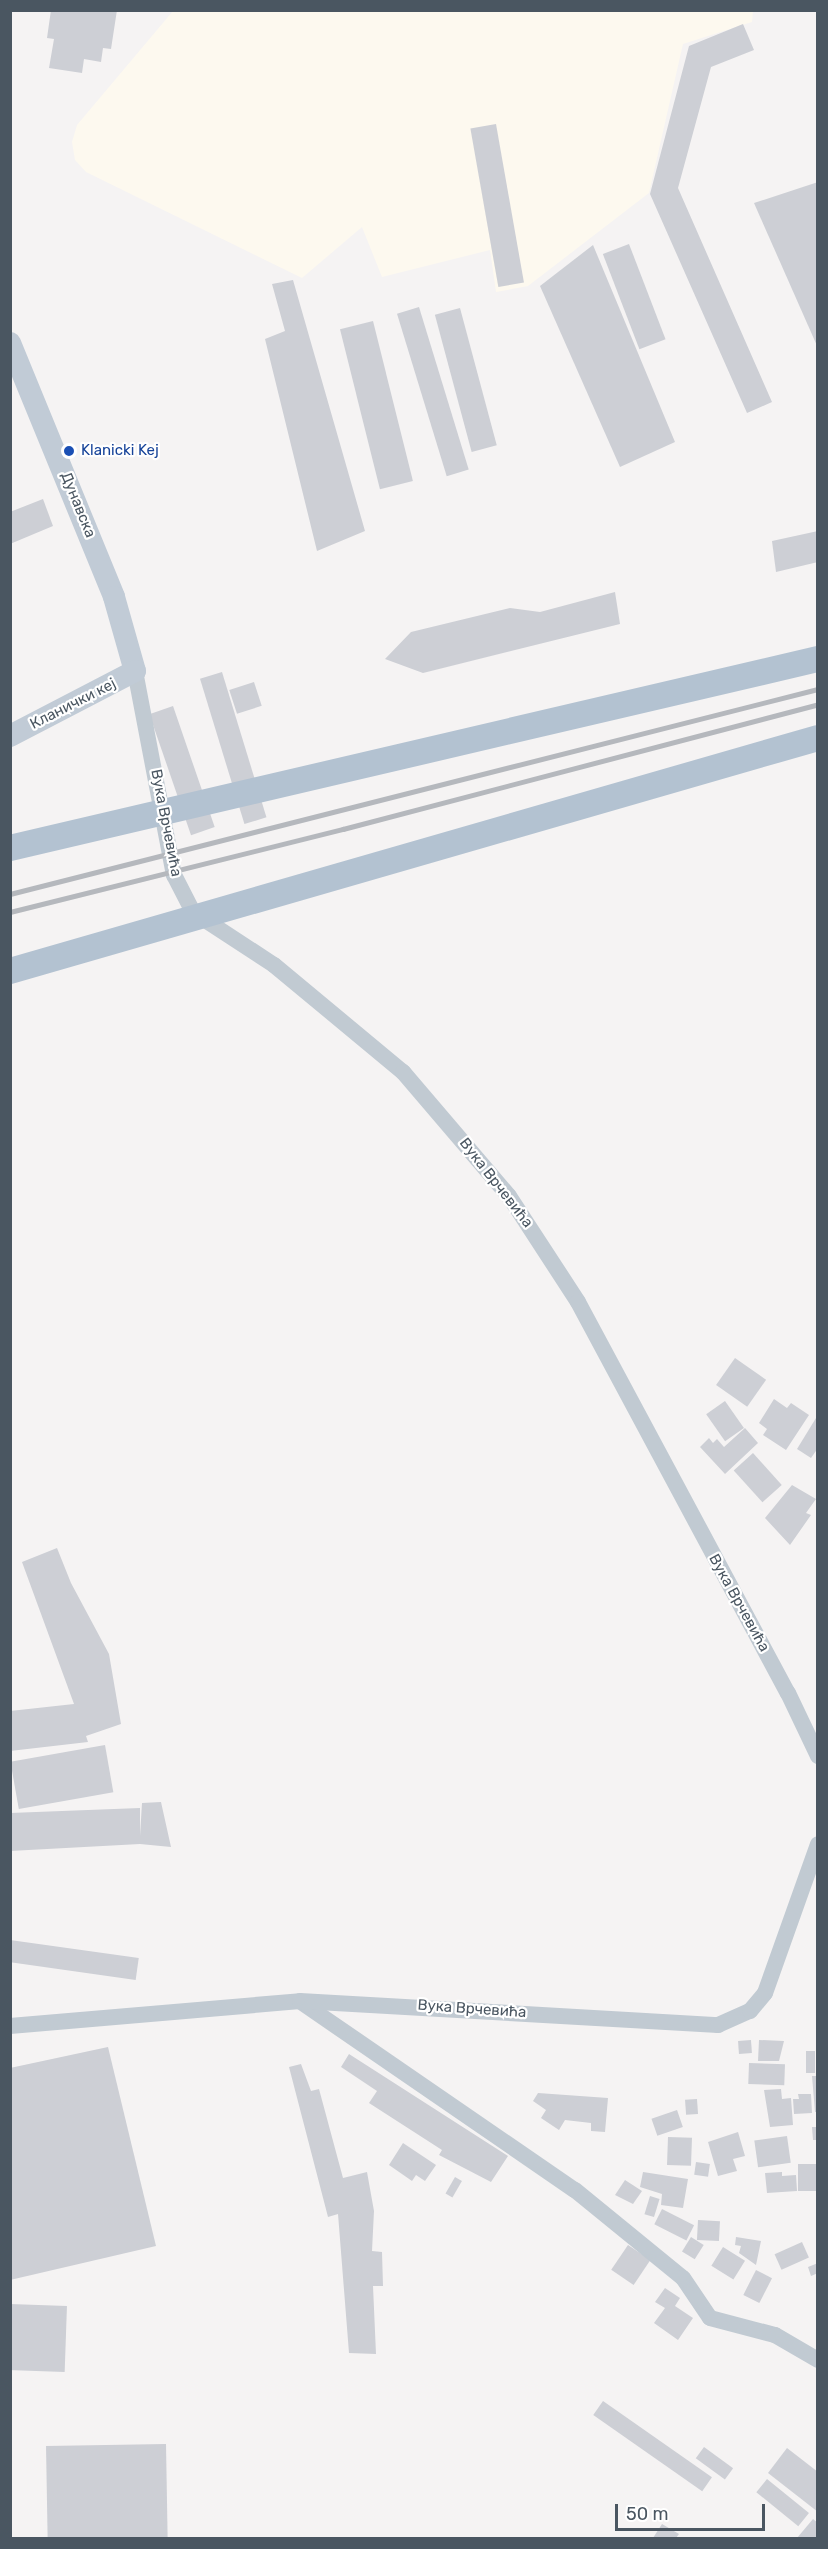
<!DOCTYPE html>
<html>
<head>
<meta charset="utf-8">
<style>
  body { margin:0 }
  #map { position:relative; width:828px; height:2549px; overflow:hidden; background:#f5f3f3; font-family:Rubik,sans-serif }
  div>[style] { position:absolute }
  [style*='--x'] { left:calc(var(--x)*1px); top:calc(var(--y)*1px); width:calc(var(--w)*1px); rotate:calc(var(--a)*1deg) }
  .commercial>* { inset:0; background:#fdf9ef }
  .building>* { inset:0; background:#cdcfd5; transform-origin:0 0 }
  .minor>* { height:16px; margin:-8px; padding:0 8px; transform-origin:8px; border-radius:8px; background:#c1cad2 }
  .secondary>* { height:22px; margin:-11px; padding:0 11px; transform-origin:11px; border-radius:11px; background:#c1cbd6 }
  .primary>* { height:26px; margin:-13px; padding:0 13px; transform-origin:13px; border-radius:13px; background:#b3c2d1 }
  .rail>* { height:4.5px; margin:-2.25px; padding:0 2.25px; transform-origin:2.25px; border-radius:2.25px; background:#b5b8bd }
  .dots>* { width:16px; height:16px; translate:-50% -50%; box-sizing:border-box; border:3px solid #fff; border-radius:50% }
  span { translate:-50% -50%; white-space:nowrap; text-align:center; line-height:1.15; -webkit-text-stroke:4.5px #fff; paint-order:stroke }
  .transit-label { font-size:15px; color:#164399 }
  .left { translate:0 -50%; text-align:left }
  .street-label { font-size:15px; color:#4a5661 }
  .frame { position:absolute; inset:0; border:12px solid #4a5661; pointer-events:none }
  .scale { position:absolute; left:615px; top:2504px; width:150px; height:27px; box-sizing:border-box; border:3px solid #4a5661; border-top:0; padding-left:8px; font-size:18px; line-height:21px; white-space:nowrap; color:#4a5661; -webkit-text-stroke:4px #fff; paint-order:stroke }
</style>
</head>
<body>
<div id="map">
  <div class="commercial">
    <i style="clip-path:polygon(173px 11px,753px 11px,752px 22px,683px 44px,649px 193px,528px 286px,496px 292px,490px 250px,382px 277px,362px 227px,302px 278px,86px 172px,75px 160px,72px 142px,77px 125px)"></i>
  </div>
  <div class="building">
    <i style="clip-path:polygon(51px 10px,117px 10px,111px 49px,103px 48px,101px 62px,84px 59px,82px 73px,49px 68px,54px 39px,47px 38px)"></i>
    <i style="clip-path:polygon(743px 24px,754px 50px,711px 67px,678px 188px,772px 402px,747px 413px,650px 194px,689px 46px)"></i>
    <i style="left:496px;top:124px;width:161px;height:26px;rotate:80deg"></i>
    <i style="clip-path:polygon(818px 182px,818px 348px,754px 203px)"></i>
    <i style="left:629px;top:244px;width:102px;height:28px;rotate:69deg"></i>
    <i style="clip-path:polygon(593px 245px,675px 442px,620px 467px,540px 286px)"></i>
    <i style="clip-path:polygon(293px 280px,365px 531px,317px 551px,265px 339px,285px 331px,272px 284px)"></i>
    <i style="left:419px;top:307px;width:170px;height:23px;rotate:73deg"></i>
    <i style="left:460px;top:308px;width:142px;height:26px;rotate:75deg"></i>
    <i style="left:373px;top:321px;width:165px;height:34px;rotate:76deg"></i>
    <i style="clip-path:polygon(43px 499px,53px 526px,10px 544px,10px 512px)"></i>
    <i style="clip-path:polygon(818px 531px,818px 562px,776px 572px,772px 541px)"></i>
    <i style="clip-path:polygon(615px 592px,620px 624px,423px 673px,385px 659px,411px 632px,510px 608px,540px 612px)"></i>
    <i style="left:222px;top:672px;width:152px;height:23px;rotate:73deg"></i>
    <i style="left:254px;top:682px;width:25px;height:26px;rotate:72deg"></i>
    <i style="left:173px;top:706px;width:128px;height:25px;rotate:71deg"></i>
    <i style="left:735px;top:1358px;width:38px;height:33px;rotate:35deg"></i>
    <i style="clip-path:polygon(774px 1399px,787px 1408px,791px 1403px,809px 1415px,786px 1450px,763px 1435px,767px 1429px,759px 1423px)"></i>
    <i style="left:725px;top:1401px;width:33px;height:23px;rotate:55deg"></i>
    <i style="clip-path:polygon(816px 1418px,818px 1448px,811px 1458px,797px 1449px)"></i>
    <i style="clip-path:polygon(745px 1428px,758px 1443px,725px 1474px,700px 1447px,709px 1438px,713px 1443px,717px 1439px,724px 1447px)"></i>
    <i style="left:753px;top:1453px;width:43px;height:26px;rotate:48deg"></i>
    <i style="clip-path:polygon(792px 1485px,816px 1499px,806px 1513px,811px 1515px,790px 1545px,765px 1518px)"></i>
    <i style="clip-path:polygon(57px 1548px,71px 1583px,109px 1654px,121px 1724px,86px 1736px,88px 1742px,10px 1751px,10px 1711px,74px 1704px,22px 1562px)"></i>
    <i style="left:105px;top:1745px;width:48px;height:96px;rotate:80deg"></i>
    <i style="clip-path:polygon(161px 1802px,171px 1847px,140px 1844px,10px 1851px,10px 1813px,140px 1808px,140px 1836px,142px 1803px)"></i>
    <i style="left:10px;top:1940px;width:130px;height:22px;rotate:8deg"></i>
    <i style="left:751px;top:2040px;width:13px;height:13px;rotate:86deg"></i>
    <i style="clip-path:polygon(759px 2040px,784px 2041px,779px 2061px,758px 2061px)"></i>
    <i style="clip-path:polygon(108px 2047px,156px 2246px,10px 2280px,10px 2068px)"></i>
    <i style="left:806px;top:2051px;width:9px;height:22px"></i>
    <i style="clip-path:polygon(349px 2054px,508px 2156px,491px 2182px,439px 2155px,442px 2150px,369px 2103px,377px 2091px,341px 2067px)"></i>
    <i style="left:749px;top:2063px;width:36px;height:21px;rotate:2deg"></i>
    <i style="clip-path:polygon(301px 2064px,311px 2091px,319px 2089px,343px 2178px,367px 2172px,374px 2211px,372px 2251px,382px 2252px,383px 2286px,373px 2286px,376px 2354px,349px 2353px,338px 2214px,328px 2217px,289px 2067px)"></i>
    <i style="clip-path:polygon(812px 2076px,818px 2076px,818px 2112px,815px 2112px)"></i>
    <i style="clip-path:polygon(781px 2089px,782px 2099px,791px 2098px,793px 2125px,770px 2127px,764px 2090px)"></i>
    <i style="clip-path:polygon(538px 2093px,608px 2098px,605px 2132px,591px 2131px,591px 2123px,565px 2120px,559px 2130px,541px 2118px,546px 2110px,533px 2101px)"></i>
    <i style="clip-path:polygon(798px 2094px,811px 2094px,812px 2113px,794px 2114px,793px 2099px,799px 2099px)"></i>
    <i style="left:697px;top:2099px;width:15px;height:12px;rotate:86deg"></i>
    <i style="left:677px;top:2110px;width:18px;height:27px;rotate:71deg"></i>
    <i style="clip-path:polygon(812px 2127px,818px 2127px,818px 2140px,813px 2140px)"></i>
    <i style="clip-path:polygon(738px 2132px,745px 2156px,733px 2159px,737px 2171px,718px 2176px,708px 2142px)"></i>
    <i style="left:787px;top:2136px;width:27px;height:33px;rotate:82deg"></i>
    <i style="left:668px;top:2137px;width:24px;height:28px;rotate:2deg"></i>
    <i style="clip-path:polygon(403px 2143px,436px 2165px,425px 2181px,416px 2175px,412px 2181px,389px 2165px)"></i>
    <i style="left:696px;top:2162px;width:14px;height:13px;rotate:8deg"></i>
    <i style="left:818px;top:2164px;width:27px;height:20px;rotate:90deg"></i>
    <i style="clip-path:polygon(643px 2172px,688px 2179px,683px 2208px,661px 2205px,662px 2194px,640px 2187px)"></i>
    <i style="clip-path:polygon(782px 2172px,782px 2176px,796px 2175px,797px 2191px,767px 2193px,765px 2173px)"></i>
    <i style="left:455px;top:2177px;width:8px;height:19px;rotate:30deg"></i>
    <i style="clip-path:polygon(625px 2180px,642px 2191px,633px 2204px,615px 2195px)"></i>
    <i style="left:650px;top:2196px;width:10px;height:19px;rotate:17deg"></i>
    <i style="left:662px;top:2209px;width:36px;height:17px;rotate:27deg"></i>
    <i style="left:698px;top:2220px;width:22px;height:20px;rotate:3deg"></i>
    <i style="left:691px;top:2237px;width:15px;height:17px;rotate:32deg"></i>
    <i style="clip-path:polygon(736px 2237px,761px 2241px,756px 2265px,739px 2253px,741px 2246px,735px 2245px)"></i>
    <i style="left:802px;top:2242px;width:17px;height:30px;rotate:66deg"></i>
    <i style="left:628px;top:2245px;width:27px;height:30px;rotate:34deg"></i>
    <i style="left:723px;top:2247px;width:26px;height:22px;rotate:32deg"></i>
    <i style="clip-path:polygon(818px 2263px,818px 2273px,811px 2276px,808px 2267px)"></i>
    <i style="left:756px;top:2270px;width:18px;height:28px;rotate:27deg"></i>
    <i style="clip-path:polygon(665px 2288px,680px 2298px,675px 2306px,693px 2318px,678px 2340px,654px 2323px,665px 2308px,655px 2302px)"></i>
    <i style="left:10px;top:2304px;width:57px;height:66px;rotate:2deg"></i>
    <i style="left:603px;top:2401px;width:133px;height:17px;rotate:35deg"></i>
    <i style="left:166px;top:2444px;width:94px;height:120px;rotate:89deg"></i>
    <i style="left:704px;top:2447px;width:36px;height:14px;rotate:36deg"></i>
    <i style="clip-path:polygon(787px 2448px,818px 2472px,818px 2512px,768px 2473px)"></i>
    <i style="left:767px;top:2479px;width:54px;height:17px;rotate:39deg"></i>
    <i style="clip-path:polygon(813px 2519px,818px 2523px,818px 2538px,797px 2538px)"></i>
    <i style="clip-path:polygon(662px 2524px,679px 2534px,676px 2538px,653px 2538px)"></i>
  </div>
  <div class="minor">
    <i style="--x:135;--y:671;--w:208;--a:79.2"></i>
    <i style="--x:174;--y:875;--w:42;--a:62.8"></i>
    <i style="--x:193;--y:912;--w:97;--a:33.2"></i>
    <i style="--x:274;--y:965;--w:168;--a:39.7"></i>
    <i style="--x:403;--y:1072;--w:163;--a:49.5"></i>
    <i style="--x:509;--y:1196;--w:126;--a:56.9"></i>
    <i style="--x:578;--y:1302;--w:444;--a:61.8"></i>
    <i style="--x:788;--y:1693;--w:70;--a:64.5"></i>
    <i style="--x:301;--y:2002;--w:332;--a:34.5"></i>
    <i style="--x:575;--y:2190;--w:139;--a:39.2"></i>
    <i style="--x:683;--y:2278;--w:48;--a:56"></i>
    <i style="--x:710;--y:2318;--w:67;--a:14.7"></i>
    <i style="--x:775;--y:2335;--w:50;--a:30.2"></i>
    <i style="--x:10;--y:2026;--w:291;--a:-4.9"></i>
    <i style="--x:300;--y:2001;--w:419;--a:3.3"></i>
    <i style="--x:718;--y:2025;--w:35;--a:-24"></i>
    <i style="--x:750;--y:2011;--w:23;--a:-50"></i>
    <i style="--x:765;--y:1993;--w:158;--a:-70.4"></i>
  </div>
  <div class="secondary">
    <i style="--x:10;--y:343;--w:274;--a:67.7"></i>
    <i style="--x:114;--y:597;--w:77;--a:74.2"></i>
    <i style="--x:135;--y:671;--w:141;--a:152.5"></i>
  </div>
  <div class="primary">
    <i style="--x:10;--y:848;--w:830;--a:-13.17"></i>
    <i style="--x:10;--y:971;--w:841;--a:-16.09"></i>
  </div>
  <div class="rail">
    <i style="--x:10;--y:894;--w:834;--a:-14.24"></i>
    <i style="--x:10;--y:912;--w:343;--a:-14"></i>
    <i style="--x:343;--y:829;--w:491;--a:-14.7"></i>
  </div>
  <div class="dots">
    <i style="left:69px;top:451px;background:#1a4fb4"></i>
  </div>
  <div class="transit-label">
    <span class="left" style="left:81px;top:451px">Klanicki Kej</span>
  </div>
  <div class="street-label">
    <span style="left:78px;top:505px;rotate:68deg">Дунавска</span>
    <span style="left:73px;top:704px;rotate:-27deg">Кланички кеј</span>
    <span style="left:166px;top:823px;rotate:79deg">Вука Врчевића</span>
    <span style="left:496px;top:1183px;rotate:52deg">Вука Врчевића</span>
    <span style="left:739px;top:1603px;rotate:61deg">Вука Врчевића</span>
    <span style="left:472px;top:2009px;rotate:4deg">Вука Врчевића</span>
  </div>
  <div class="frame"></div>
  <div class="scale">50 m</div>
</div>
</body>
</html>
